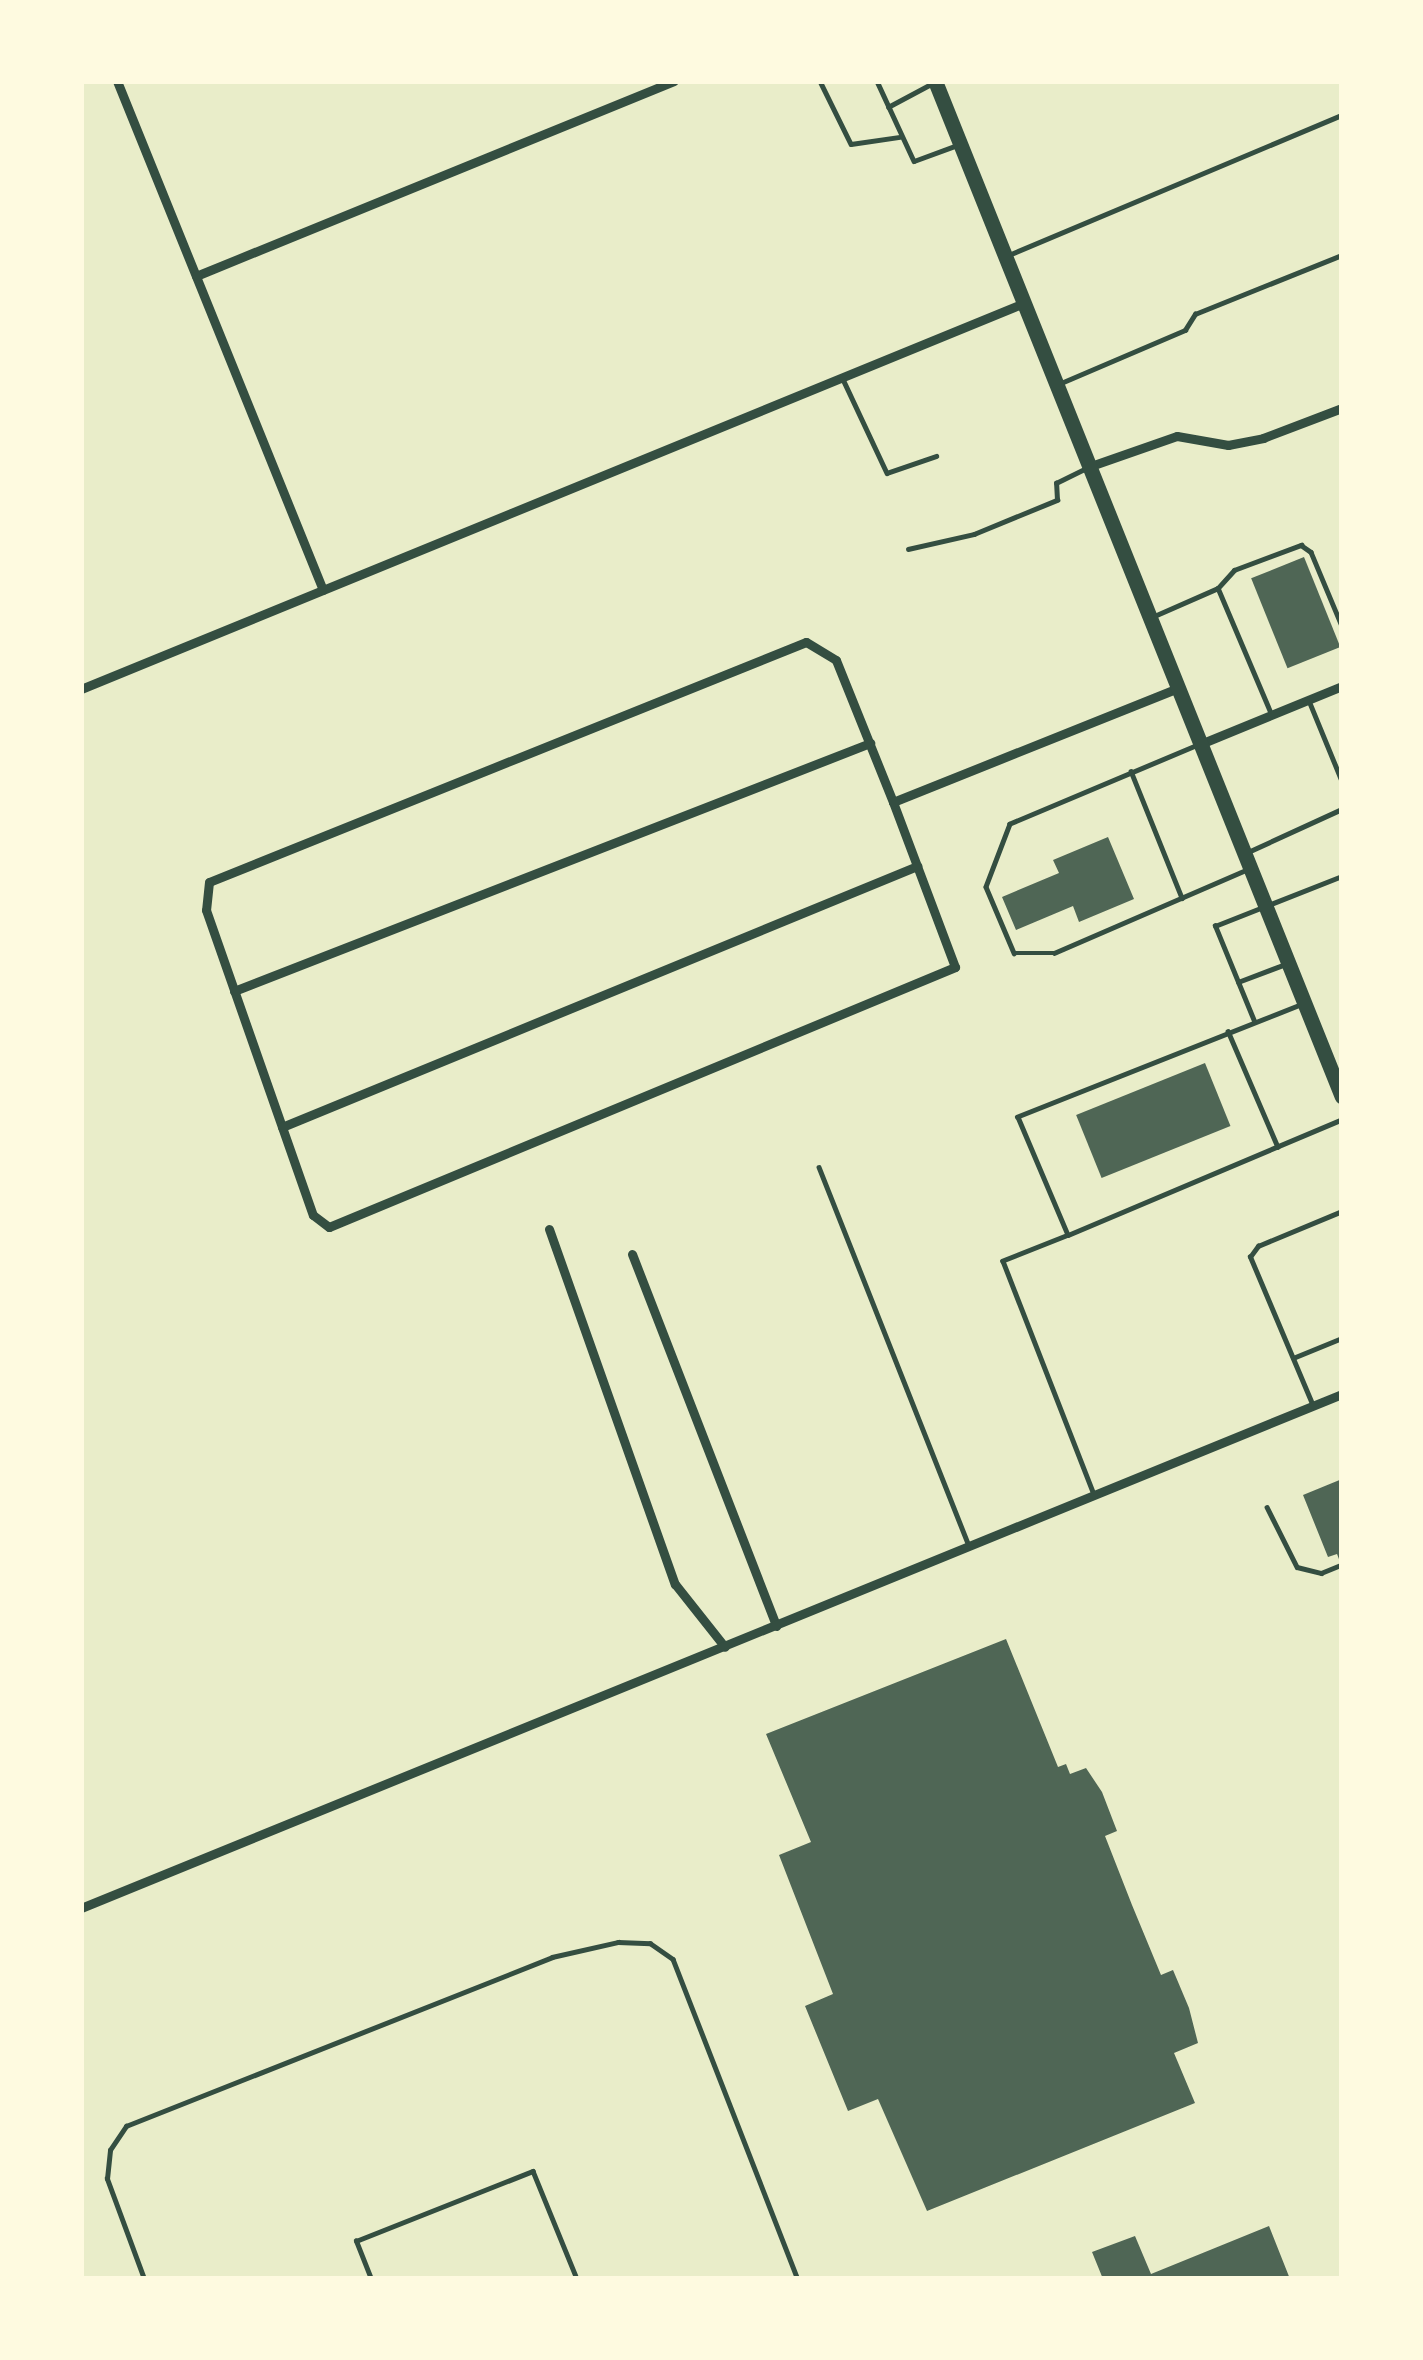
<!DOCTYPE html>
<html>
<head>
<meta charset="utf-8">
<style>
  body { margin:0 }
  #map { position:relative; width:1423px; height:2360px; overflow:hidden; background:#e9edc9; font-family:Mulish,sans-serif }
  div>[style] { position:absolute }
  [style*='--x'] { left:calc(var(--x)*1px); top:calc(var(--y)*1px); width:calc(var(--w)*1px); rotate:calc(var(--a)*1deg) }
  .building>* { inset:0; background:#4f6655; transform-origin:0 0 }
  .service>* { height:4.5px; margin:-2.25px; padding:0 2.25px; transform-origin:2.25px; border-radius:2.25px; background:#344e41 }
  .minor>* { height:9px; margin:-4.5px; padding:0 4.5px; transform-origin:4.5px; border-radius:4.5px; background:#344e41 }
  .primary>* { height:15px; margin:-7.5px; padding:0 7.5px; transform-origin:7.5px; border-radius:7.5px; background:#344e41 }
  span { translate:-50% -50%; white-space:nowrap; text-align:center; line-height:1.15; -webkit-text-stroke:9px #fefae0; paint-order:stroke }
  .frame { position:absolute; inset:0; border:84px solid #fefae0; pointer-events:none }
</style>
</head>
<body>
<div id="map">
  <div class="building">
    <i style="left:1304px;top:557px;width:97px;height:57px;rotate:68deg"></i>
    <i style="clip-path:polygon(1108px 837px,1134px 899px,1079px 922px,1073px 906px,1016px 930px,1002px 897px,1059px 873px,1053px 860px)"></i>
    <i style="left:1205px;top:1063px;width:68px;height:139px;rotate:68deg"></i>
    <i style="clip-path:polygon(1342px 1479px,1342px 1567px,1337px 1554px,1328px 1557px,1303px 1495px)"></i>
    <i style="clip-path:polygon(1006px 1639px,1058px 1767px,1066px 1764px,1070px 1774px,1086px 1768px,1102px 1792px,1117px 1831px,1105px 1836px,1132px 1905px,1161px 1975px,1173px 1970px,1189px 2008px,1198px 2043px,1174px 2053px,1195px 2103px,927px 2211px,878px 2099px,848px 2111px,805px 2006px,833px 1994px,779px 1855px,811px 1842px,766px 1734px)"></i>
    <i style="clip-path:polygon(1269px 2226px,1290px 2279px,1103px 2279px,1092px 2252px,1135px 2236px,1151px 2274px)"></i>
  </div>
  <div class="service">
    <i style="--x:820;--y:81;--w:70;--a:63.8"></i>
    <i style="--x:851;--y:144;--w:49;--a:-8.3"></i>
    <i style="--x:877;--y:81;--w:88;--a:65.2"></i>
    <i style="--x:914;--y:161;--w:44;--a:-20.1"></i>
    <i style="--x:888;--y:107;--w:51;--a:-28.1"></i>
    <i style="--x:1011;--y:254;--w:359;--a:-22.8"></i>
    <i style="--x:842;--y:377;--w:106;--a:64.9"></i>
    <i style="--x:887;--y:473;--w:52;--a:-19.1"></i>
    <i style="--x:1061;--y:383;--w:135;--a:-23.1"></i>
    <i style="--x:1185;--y:330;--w:19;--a:-58"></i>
    <i style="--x:1195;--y:314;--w:158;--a:-21.9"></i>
    <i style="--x:908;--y:549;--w:68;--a:-12.8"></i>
    <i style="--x:974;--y:534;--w:90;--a:-22.3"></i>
    <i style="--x:1057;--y:500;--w:17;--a:-93"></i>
    <i style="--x:1056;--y:483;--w:30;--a:-26"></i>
    <i style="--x:1218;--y:588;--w:24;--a:-48"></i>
    <i style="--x:1234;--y:570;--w:72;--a:-20.5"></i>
    <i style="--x:1301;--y:545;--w:12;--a:35"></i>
    <i style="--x:1311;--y:552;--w:80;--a:67.3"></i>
    <i style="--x:1152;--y:617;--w:72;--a:-23.7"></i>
    <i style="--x:1218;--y:588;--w:138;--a:67"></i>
    <i style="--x:1310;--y:703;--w:84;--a:67.7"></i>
    <i style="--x:1198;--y:745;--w:204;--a:157.2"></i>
    <i style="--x:1010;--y:824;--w:67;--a:110.9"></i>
    <i style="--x:986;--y:887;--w:72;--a:67"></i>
    <i style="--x:1014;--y:953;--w:40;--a:0"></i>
    <i style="--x:1054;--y:953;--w:211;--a:-23.4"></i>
    <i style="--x:1131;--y:771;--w:137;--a:68.1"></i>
    <i style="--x:1248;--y:852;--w:103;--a:-24.6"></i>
    <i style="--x:1238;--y:982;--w:48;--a:-20.7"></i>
    <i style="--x:1303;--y:1004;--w:307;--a:158.4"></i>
    <i style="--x:1018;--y:1117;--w:128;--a:67"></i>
    <i style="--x:1068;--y:1235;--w:298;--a:-22.9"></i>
    <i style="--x:1254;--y:1021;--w:103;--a:-112.3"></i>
    <i style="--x:1215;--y:926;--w:136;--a:-21.5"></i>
    <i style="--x:1228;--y:1031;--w:126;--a:66.7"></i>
    <i style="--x:819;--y:1167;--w:408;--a:68.4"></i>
    <i style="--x:1066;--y:1236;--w:68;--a:158.4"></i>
    <i style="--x:1003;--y:1261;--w:251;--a:68.7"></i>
    <i style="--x:1293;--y:1358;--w:53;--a:-22.2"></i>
    <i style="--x:1313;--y:1406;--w:162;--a:-112.9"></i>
    <i style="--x:1250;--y:1257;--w:14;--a:-54"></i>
    <i style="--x:1258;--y:1246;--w:91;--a:-22.6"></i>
    <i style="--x:1267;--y:1507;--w:67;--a:63.4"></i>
    <i style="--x:1297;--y:1567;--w:25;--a:14"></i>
    <i style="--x:1321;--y:1573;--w:22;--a:-22"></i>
    <i style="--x:144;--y:2279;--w:107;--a:-110.3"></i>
    <i style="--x:107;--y:2179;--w:29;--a:-84"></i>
    <i style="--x:110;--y:2150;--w:29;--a:-56"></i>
    <i style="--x:126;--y:2126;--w:458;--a:-21.6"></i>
    <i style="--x:552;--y:1957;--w:68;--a:-12.8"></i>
    <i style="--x:618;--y:1942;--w:32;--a:2"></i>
    <i style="--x:650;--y:1943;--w:28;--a:35"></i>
    <i style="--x:673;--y:1959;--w:344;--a:68.7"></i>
    <i style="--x:371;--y:2279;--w:41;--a:-111.5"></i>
    <i style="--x:356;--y:2241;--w:190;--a:-21.6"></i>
    <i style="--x:533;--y:2171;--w:117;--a:67.8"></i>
  </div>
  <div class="minor">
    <i style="--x:117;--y:81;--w:549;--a:67.97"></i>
    <i style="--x:196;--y:276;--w:516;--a:-22.19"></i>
    <i style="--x:1088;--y:467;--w:94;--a:-19.2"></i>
    <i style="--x:1177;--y:436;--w:52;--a:10"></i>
    <i style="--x:1228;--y:445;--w:36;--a:-11"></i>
    <i style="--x:1263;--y:438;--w:85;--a:-20.8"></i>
    <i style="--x:81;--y:689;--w:1019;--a:-22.26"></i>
    <i style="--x:1198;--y:745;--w:156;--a:-22.3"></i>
    <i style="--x:893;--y:802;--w:153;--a:-111.9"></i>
    <i style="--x:836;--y:660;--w:35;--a:-149"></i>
    <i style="--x:806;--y:642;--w:643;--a:158.1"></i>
    <i style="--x:209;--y:882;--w:28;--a:96"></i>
    <i style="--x:206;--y:910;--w:323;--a:70.7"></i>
    <i style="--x:313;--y:1215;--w:20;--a:37"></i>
    <i style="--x:329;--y:1227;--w:678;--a:-22.55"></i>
    <i style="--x:955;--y:967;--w:176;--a:-110.6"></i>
    <i style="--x:893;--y:802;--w:305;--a:-21.8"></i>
    <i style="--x:234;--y:991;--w:683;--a:-21.3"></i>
    <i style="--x:282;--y:1127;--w:687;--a:-22.34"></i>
    <i style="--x:549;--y:1229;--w:377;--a:70.5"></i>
    <i style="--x:675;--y:1584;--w:80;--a:51.6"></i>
    <i style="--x:632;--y:1254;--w:399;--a:68.8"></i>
    <i style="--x:81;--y:1908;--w:1362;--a:-22.18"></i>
  </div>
  <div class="primary">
    <i style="--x:935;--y:81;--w:1094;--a:68.17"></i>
  </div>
  <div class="frame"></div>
</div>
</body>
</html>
